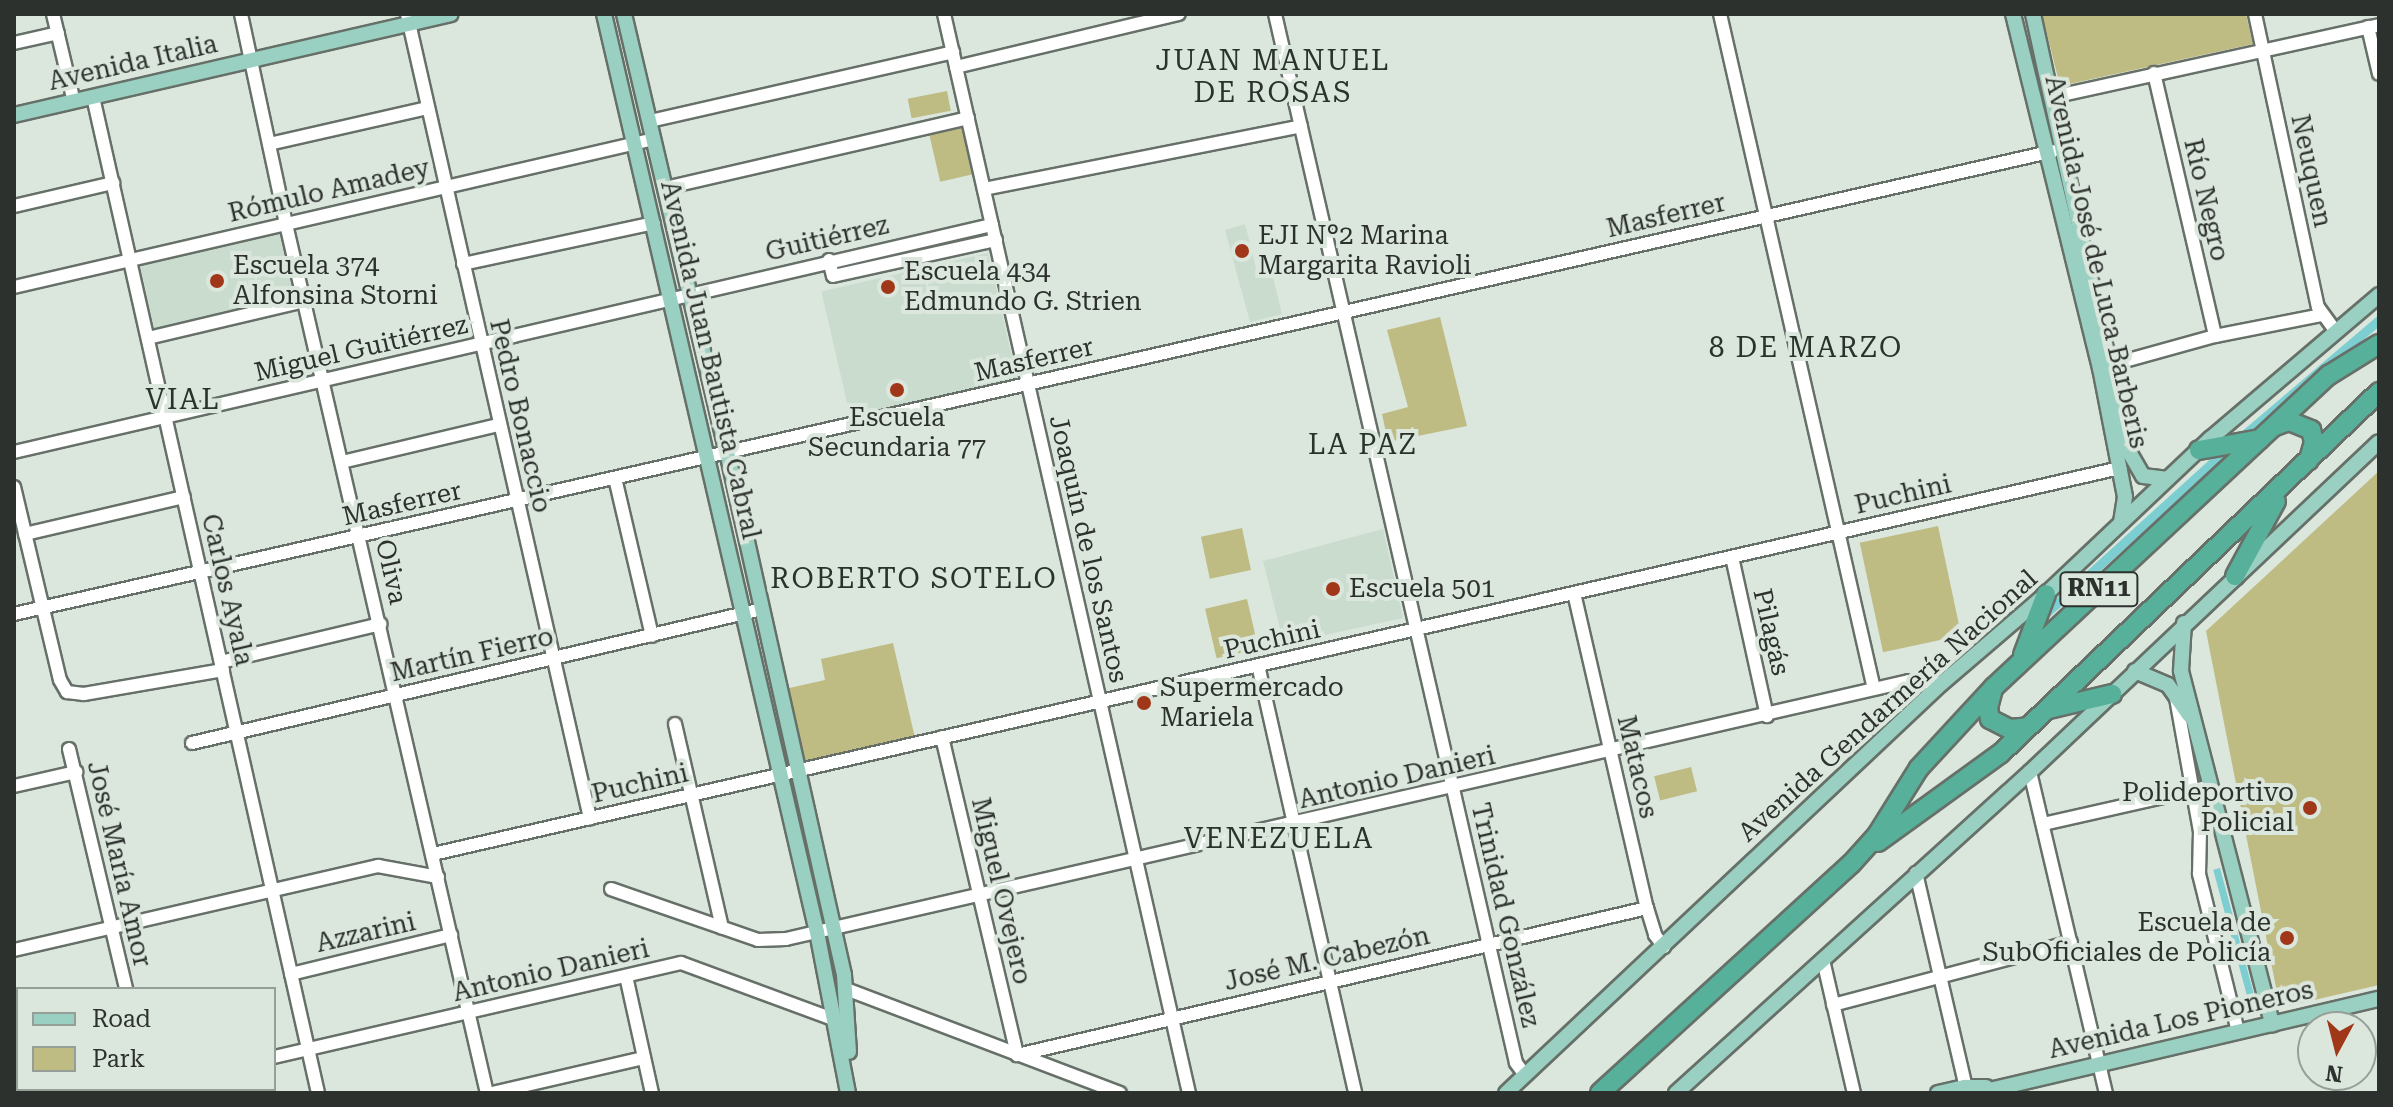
<!DOCTYPE html>
<html>
<head>
<meta charset="utf-8">
<style>
  body { margin:0 }
  #map { position:relative; width:2393px; height:1107px; overflow:hidden; background:#dbe6dd; font-family:"Roboto Serif",serif }
  div>[style] { position:absolute }
  [style*='--x'] { left:calc(var(--x)*1px); top:calc(var(--y)*1px); width:calc(var(--w)*1px); rotate:calc(var(--a)*1deg) }
  .built>* { inset:0; background:#cadcce; transform-origin:0 0 }
  .green>* { inset:0; background:#bfbc83; transform-origin:0 0 }
  .water>* { inset:0; background:#7cced1; transform-origin:0 0 }
  .canal>* { height:9px; margin:-4.5px; padding:0 4.5px; transform-origin:4.5px; border-radius:4.5px; background:#7cced1 }
  .roads { filter:drop-shadow(2px 0 #667068) drop-shadow(-2px 0 #667068) drop-shadow(0 2px #667068) drop-shadow(0 -2px #667068) }
  .minor>* { height:12px; margin:-6px; padding:0 6px; transform-origin:6px; border-radius:6px; background:#fff }
  .major>* { height:14px; margin:-7px; padding:0 7px; transform-origin:7px; border-radius:7px; background:#9ad0c2 }
  .highway>* { height:18px; margin:-9px; padding:0 9px; transform-origin:9px; border-radius:9px; background:#56b09a }
  .dots>* { width:22px; height:22px; translate:-50% -50%; box-sizing:border-box; border:4px solid #dbe6dd; border-radius:50% }
  span { translate:-50% -50%; white-space:nowrap; text-align:center; line-height:1.15; -webkit-text-stroke:8px #dbe6dd; paint-order:stroke }
  .shield-label span { padding:2px 6px; background:#dbe6dd; border:2px solid; border-radius:6px; -webkit-text-stroke-width:0 }
  .shield-label { font-size:24px; color:#2d312e; font-weight:700 }
  .street-label { font-size:26px; color:#2d312e }
  .poi-label { font-size:26px; color:#2d312e }
  .left { translate:0 -50%; text-align:left }
  .right { translate:-100% -50%; text-align:right }
  .neighbourhood-label { font-size:28px; color:#29322b; letter-spacing:2px }
  .frame { position:absolute; inset:0; border:16px solid #2d312e; pointer-events:none }
  .legend { position:absolute; left:16px; top:987px; width:260px; height:104px; box-sizing:border-box; background:#dbe6dd; border:2px solid #959e97; margin:0; padding:10px 14px; list-style:none; font-size:24px; color:#2d312e }
  .legend li { display:flex; align-items:center; gap:16px; height:40px }
  .legend b { width:40px; border:2px solid #959e97 }
  .north { position:absolute; left:2297px; top:1011px; width:80px; height:80px; box-sizing:border-box; background:#dbe6dd; border:2px solid #959e97; border-radius:50%; rotate:187deg; font-size:22px; font-weight:700; line-height:32px; text-align:center; color:#2d312e }
  .north::after { content:''; display:block; margin:auto; width:28px; height:36px; background:#9f3718; clip-path:polygon(50% 0,100% 100%,50% 72%,0 100%) }
</style>
</head>
<body>
<div id="map">
  <div class="built">
    <i style="clip-path:polygon(1245px 224px,1258px 275px,1272px 273px,1282px 314px,1250px 322px,1225px 230px)"></i>
    <i style="left:279px;top:232px;width:67px;height:143px;rotate:77deg"></i>
    <i style="left:988px;top:253px;width:128px;height:171px;rotate:77deg"></i>
    <i style="clip-path:polygon(1383px 529px,1403px 618px,1288px 643px,1283px 641px,1263px 561px)"></i>
  </div>
  <div class="green">
    <i style="clip-path:polygon(2042px 14px,2246px 14px,2253px 44px,2060px 86px)"></i>
    <i style="left:947px;top:91px;width:20px;height:40px;rotate:79deg"></i>
    <i style="left:964px;top:125px;width:50px;height:36px;rotate:77deg"></i>
    <i style="clip-path:polygon(1440px 317px,1467px 426px,1388px 442px,1382px 414px,1408px 407px,1387px 330px)"></i>
    <i style="clip-path:polygon(2379px 471px,2379px 985px,2280px 1008px,2206px 631px)"></i>
    <i style="left:1938px;top:526px;width:112px;height:80px;rotate:78deg"></i>
    <i style="left:1242px;top:528px;width:43px;height:42px;rotate:78deg"></i>
    <i style="left:1247px;top:599px;width:51px;height:43px;rotate:77deg"></i>
    <i style="clip-path:polygon(893px 643px,915px 738px,803px 763px,785px 689px,825px 680px,821px 659px)"></i>
    <i style="left:1691px;top:767px;width:25px;height:38px;rotate:76deg"></i>
  </div>
  <div class="water">
    <i style="left:2220px;top:868px;width:144px;height:7px;rotate:75deg"></i>
  </div>
  <div class="canal">
    <i style="--x:2239;--y:439;--w:184;--a:-40.4"></i>
    <i style="--x:2043;--y:616;--w:247;--a:-42.2"></i>
  </div>
  <div class="roads">
    <div class="minor">
      <i style="--x:53;--y:14;--w:90;--a:76.6"></i>
      <i style="--x:241;--y:14;--w:215;--a:77.9"></i>
      <i style="--x:286;--y:224;--w:892;--a:76.98"></i>
      <i style="--x:407;--y:14;--w:825;--a:77.18"></i>
      <i style="--x:944;--y:14;--w:1106;--a:77.21"></i>
      <i style="--x:1275;--y:14;--w:1076;--a:77.06"></i>
      <i style="--x:1516;--y:1063;--w:15;--a:53"></i>
      <i style="--x:1720;--y:14;--w:692;--a:77.15"></i>
      <i style="--x:2255;--y:14;--w:300;--a:77.9"></i>
      <i style="--x:2318;--y:307;--w:31;--a:54"></i>
      <i style="--x:2368;--y:27;--w:48;--a:76.8"></i>
      <i style="--x:14;--y:43;--w:45;--a:-12.8"></i>
      <i style="--x:956;--y:67;--w:229;--a:-13.4"></i>
      <i style="--x:2154;--y:73;--w:270;--a:76.9"></i>
      <i style="--x:93;--y:97;--w:1021;--a:77.27"></i>
      <i style="--x:2052;--y:97;--w:335;--a:-12.4"></i>
      <i style="--x:650;--y:121;--w:311;--a:-12.8"></i>
      <i style="--x:269;--y:144;--w:163;--a:-12.8"></i>
      <i style="--x:665;--y:188;--w:311;--a:-13"></i>
      <i style="--x:984;--y:189;--w:323;--a:-11.2"></i>
      <i style="--x:14;--y:206;--w:102;--a:-13.1"></i>
      <i style="--x:829;--y:260;--w:16;--a:76"></i>
      <i style="--x:833;--y:276;--w:167;--a:-12.5"></i>
      <i style="--x:463;--y:264;--w:195;--a:-12.1"></i>
      <i style="--x:14;--y:287;--w:657;--a:-13.02"></i>
      <i style="--x:148;--y:338;--w:160;--a:-13.3"></i>
      <i style="--x:2103;--y:367;--w:116;--a:-15.5"></i>
      <i style="--x:2215;--y:336;--w:108;--a:-11.2"></i>
      <i style="--x:14;--y:452;--w:1004;--a:-13.07"></i>
      <i style="--x:342;--y:462;--w:161;--a:-13.3"></i>
      <i style="--x:615;--y:478;--w:162;--a:76.8"></i>
      <i style="--x:14;--y:487;--w:198;--a:76.6"></i>
      <i style="--x:60;--y:680;--w:14;--a:60"></i>
      <i style="--x:67;--y:692;--w:17;--a:7"></i>
      <i style="--x:84;--y:694;--w:141;--a:-9.8"></i>
      <i style="--x:25;--y:534;--w:163;--a:-13.1"></i>
      <i style="--x:1732;--y:557;--w:163;--a:77.6"></i>
      <i style="--x:1574;--y:593;--w:323;--a:77"></i>
      <i style="--x:1647;--y:908;--w:28;--a:73"></i>
      <i style="--x:1655;--y:935;--w:15;--a:53"></i>
      <i style="--x:14;--y:614;--w:2091;--a:-12.79"></i>
      <i style="--x:221;--y:662;--w:164;--a:-13.4"></i>
      <i style="--x:1258;--y:665;--w:439;--a:77.2"></i>
      <i style="--x:2176;--y:698;--w:135;--a:79.8"></i>
      <i style="--x:2200;--y:831;--w:43;--a:91.3"></i>
      <i style="--x:2199;--y:874;--w:163;--a:76.1"></i>
      <i style="--x:675;--y:724;--w:209;--a:77"></i>
      <i style="--x:942;--y:737;--w:327;--a:76.7"></i>
      <i style="--x:1017;--y:1055;--w:647;--a:-13.13"></i>
      <i style="--x:192;--y:743;--w:586;--a:-13.23"></i>
      <i style="--x:69;--y:749;--w:247;--a:76.6"></i>
      <i style="--x:2030;--y:772;--w:330;--a:76.7"></i>
      <i style="--x:14;--y:786;--w:64;--a:-12.7"></i>
      <i style="--x:2043;--y:824;--w:172;--a:-12.7"></i>
      <i style="--x:433;--y:854;--w:1731;--a:-12.89"></i>
      <i style="--x:1916;--y:873;--w:226;--a:76.9"></i>
      <i style="--x:611;--y:889;--w:156;--a:19.1"></i>
      <i style="--x:758;--y:940;--w:28;--a:-2"></i>
      <i style="--x:786;--y:939;--w:1152;--a:-12.94"></i>
      <i style="--x:1909;--y:681;--w:32;--a:5"></i>
      <i style="--x:14;--y:950;--w:374;--a:-13"></i>
      <i style="--x:378;--y:866;--w:61;--a:10.4"></i>
      <i style="--x:1823;--y:960;--w:137;--a:76.9"></i>
      <i style="--x:291;--y:974;--w:165;--a:-13.7"></i>
      <i style="--x:626;--y:976;--w:120;--a:77.5"></i>
      <i style="--x:846;--y:989;--w:293;--a:20.8"></i>
      <i style="--x:1833;--y:1005;--w:246;--a:-14.8"></i>
      <i style="--x:274;--y:1057;--w:418;--a:-13"></i>
      <i style="--x:681;--y:963;--w:162;--a:20.2"></i>
      <i style="--x:149;--y:1089;--w:4;--a:76"></i>
      <i style="--x:116;--y:1093;--w:18;--a:-13"></i>
      <i style="--x:492;--y:1093;--w:156;--a:-13"></i>
    </div>
    <div class="major">
      <i style="--x:604;--y:14;--w:942;--a:76.94"></i>
      <i style="--x:817;--y:932;--w:164;--a:79.1"></i>
      <i style="--x:624;--y:14;--w:450;--a:76.8"></i>
      <i style="--x:727;--y:452;--w:536;--a:77.39"></i>
      <i style="--x:844;--y:975;--w:77;--a:86.3"></i>
      <i style="--x:2013;--y:14;--w:365;--a:76.2"></i>
      <i style="--x:2100;--y:368;--w:131;--a:79"></i>
      <i style="--x:2125;--y:497;--w:25;--a:99"></i>
      <i style="--x:2033;--y:14;--w:446;--a:77.7"></i>
      <i style="--x:2128;--y:450;--w:30;--a:60"></i>
      <i style="--x:2143;--y:476;--w:23;--a:7"></i>
      <i style="--x:14;--y:115;--w:448;--a:-13"></i>
      <i style="--x:2184;--y:623;--w:48;--a:93.6"></i>
      <i style="--x:2181;--y:671;--w:365;--a:75.5"></i>
      <i style="--x:2135;--y:671;--w:36;--a:23"></i>
      <i style="--x:2168;--y:685;--w:37;--a:55"></i>
      <i style="--x:1506;--y:1093;--w:597;--a:-43.24"></i>
      <i style="--x:1941;--y:684;--w:138;--a:-40.6"></i>
      <i style="--x:2046;--y:594;--w:226;--a:-43.4"></i>
      <i style="--x:2210;--y:439;--w:222;--a:-40.4"></i>
      <i style="--x:1676;--y:1093;--w:478;--a:-42.2"></i>
      <i style="--x:2030;--y:772;--w:480;--a:-43.4"></i>
      <i style="--x:1938;--y:1093;--w:28;--a:-13"></i>
      <i style="--x:1965;--y:1087;--w:21;--a:0"></i>
      <i style="--x:1977;--y:1093;--w:413;--a:-13.2"></i>
    </div>
    <div class="highway">
      <i style="--x:2275;--y:426;--w:15;--a:-20"></i>
      <i style="--x:2289;--y:421;--w:24;--a:22"></i>
      <i style="--x:2311;--y:430;--w:12;--a:76"></i>
      <i style="--x:2314;--y:442;--w:19;--a:106"></i>
      <i style="--x:2199;--y:450;--w:62;--a:-10.2"></i>
      <i style="--x:2235;--y:576;--w:85;--a:-61.3"></i>
      <i style="--x:2023;--y:655;--w:65;--a:-69.3"></i>
      <i style="--x:1993;--y:689;--w:20;--a:105"></i>
      <i style="--x:1988;--y:708;--w:11;--a:80"></i>
      <i style="--x:1990;--y:719;--w:22;--a:27"></i>
      <i style="--x:2010;--y:729;--w:18;--a:-6"></i>
      <i style="--x:2049;--y:709;--w:65;--a:-13.4"></i>
      <i style="--x:1878;--y:842;--w:152;--a:-35.9"></i>
      <i style="--x:2001;--y:753;--w:523;--a:-43.68"></i>
      <i style="--x:1600;--y:1093;--w:340;--a:-42.4"></i>
      <i style="--x:1851;--y:864;--w:39;--a:-48"></i>
      <i style="--x:1877;--y:835;--w:79;--a:-57.9"></i>
      <i style="--x:1919;--y:768;--w:110;--a:-47.2"></i>
      <i style="--x:1994;--y:687;--w:458;--a:-43"></i>
      <i style="--x:2329;--y:375;--w:59;--a:-31.8"></i>
    </div>
  </div>
  <div class="dots">
    <i style="left:1242px;top:251px;background:#9f3718"></i>
    <i style="left:217px;top:281px;background:#9f3718"></i>
    <i style="left:888px;top:287px;background:#9f3718"></i>
    <i style="left:897px;top:390px;background:#9f3718"></i>
    <i style="left:1333px;top:589px;background:#9f3718"></i>
    <i style="left:1144px;top:703px;background:#9f3718"></i>
    <i style="left:2310px;top:808px;background:#9f3718"></i>
    <i style="left:2287px;top:938px;background:#9f3718"></i>
  </div>
  <div class="shield-label">
    <span style="left:2099px;top:589px">RN11</span>
  </div>
  <div class="street-label">
    <span style="left:133px;top:63px;rotate:-13deg">Avenida Italia</span>
    <span style="left:2311px;top:171px;rotate:78deg">Neuquen</span>
    <span style="left:329px;top:191px;rotate:-13deg">Rómulo Amadey</span>
    <span style="left:2206px;top:200px;rotate:77deg">Río Negro</span>
    <span style="left:1666px;top:216px;rotate:-13deg">Masferrer</span>
    <span style="left:827px;top:239px;rotate:-13deg">Guitiérrez</span>
    <span style="left:2096px;top:262px;rotate:77deg">Avenida José de Luca Barberis</span>
    <span style="left:361px;top:349px;rotate:-13deg">Miguel Guitiérrez</span>
    <span style="left:710px;top:360px;rotate:77deg">Avenida Juan Bautista Cabral</span>
    <span style="left:1034px;top:360px;rotate:-13deg">Masferrer</span>
    <span style="left:520px;top:416px;rotate:77deg">Pedro Bonaccio</span>
    <span style="left:1903px;top:495px;rotate:-13deg">Puchini</span>
    <span style="left:402px;top:504px;rotate:-13deg">Masferrer</span>
    <span style="left:1088px;top:549px;rotate:77deg">Joaquín de los Santos</span>
    <span style="left:391px;top:572px;rotate:77deg">Oliva</span>
    <span style="left:227px;top:590px;rotate:77deg">Carlos Ayala</span>
    <span style="left:1771px;top:632px;rotate:77deg">Pilagás</span>
    <span style="left:1272px;top:640px;rotate:-13deg">Puchini</span>
    <span style="left:472px;top:655px;rotate:-13deg">Martín Fierro</span>
    <span style="left:1888px;top:706px;rotate:-42deg">Avenida Gendarmería Nacional</span>
    <span style="left:1637px;top:767px;rotate:77deg">Matacos</span>
    <span style="left:1397px;top:778px;rotate:-13deg">Antonio Danieri</span>
    <span style="left:640px;top:784px;rotate:-13deg">Puchini</span>
    <span style="left:119px;top:864px;rotate:77deg">José María Amor</span>
    <span style="left:1001px;top:891px;rotate:77deg">Miguel Ovejero</span>
    <span style="left:1505px;top:915px;rotate:77deg">Trinidad González</span>
    <span style="left:366px;top:933px;rotate:-13deg">Azzarini</span>
    <span style="left:1327px;top:959px;rotate:-13deg">José M. Cabezón</span>
    <span style="left:551px;top:971px;rotate:-13deg">Antonio Danieri</span>
    <span style="left:2181px;top:1020px;rotate:-13deg">Avenida Los Pioneros</span>
  </div>
  <div class="poi-label">
    <span class="left" style="left:1258px;top:251px">EJI N°2 Marina<br>Margarita Ravioli</span>
    <span class="left" style="left:233px;top:281px">Escuela 374<br>Alfonsina Storni</span>
    <span class="left" style="left:904px;top:287px">Escuela 434<br>Edmundo G. Strien</span>
    <span style="left:897px;top:433px">Escuela<br>Secundaria 77</span>
    <span class="left" style="left:1349px;top:589px">Escuela 501</span>
    <span class="left" style="left:1160px;top:703px">Supermercado<br>Mariela</span>
    <span class="right" style="left:2294px;top:808px">Polideportivo<br>Policial</span>
    <span class="right" style="left:2271px;top:938px">Escuela de<br>SubOficiales de Policía</span>
  </div>
  <div class="neighbourhood-label">
    <span style="left:1273px;top:77px">JUAN MANUEL<br>DE ROSAS</span>
    <span style="left:1806px;top:348px">8 DE MARZO</span>
    <span style="left:183px;top:400px">VIAL</span>
    <span style="left:1363px;top:445px">LA PAZ</span>
    <span style="left:914px;top:579px">ROBERTO SOTELO</span>
    <span style="left:1279px;top:839px">VENEZUELA</span>
  </div>
  <div class="frame"></div>
  <ul class="legend">
  <li><b style="height:10px;background:#9ad0c2"></b>Road</li>
  <li><b style="height:22px;background:#bfbc83"></b>Park</li>
  </ul>
  <div class="north">N</div>
</div>
</body>
</html>
